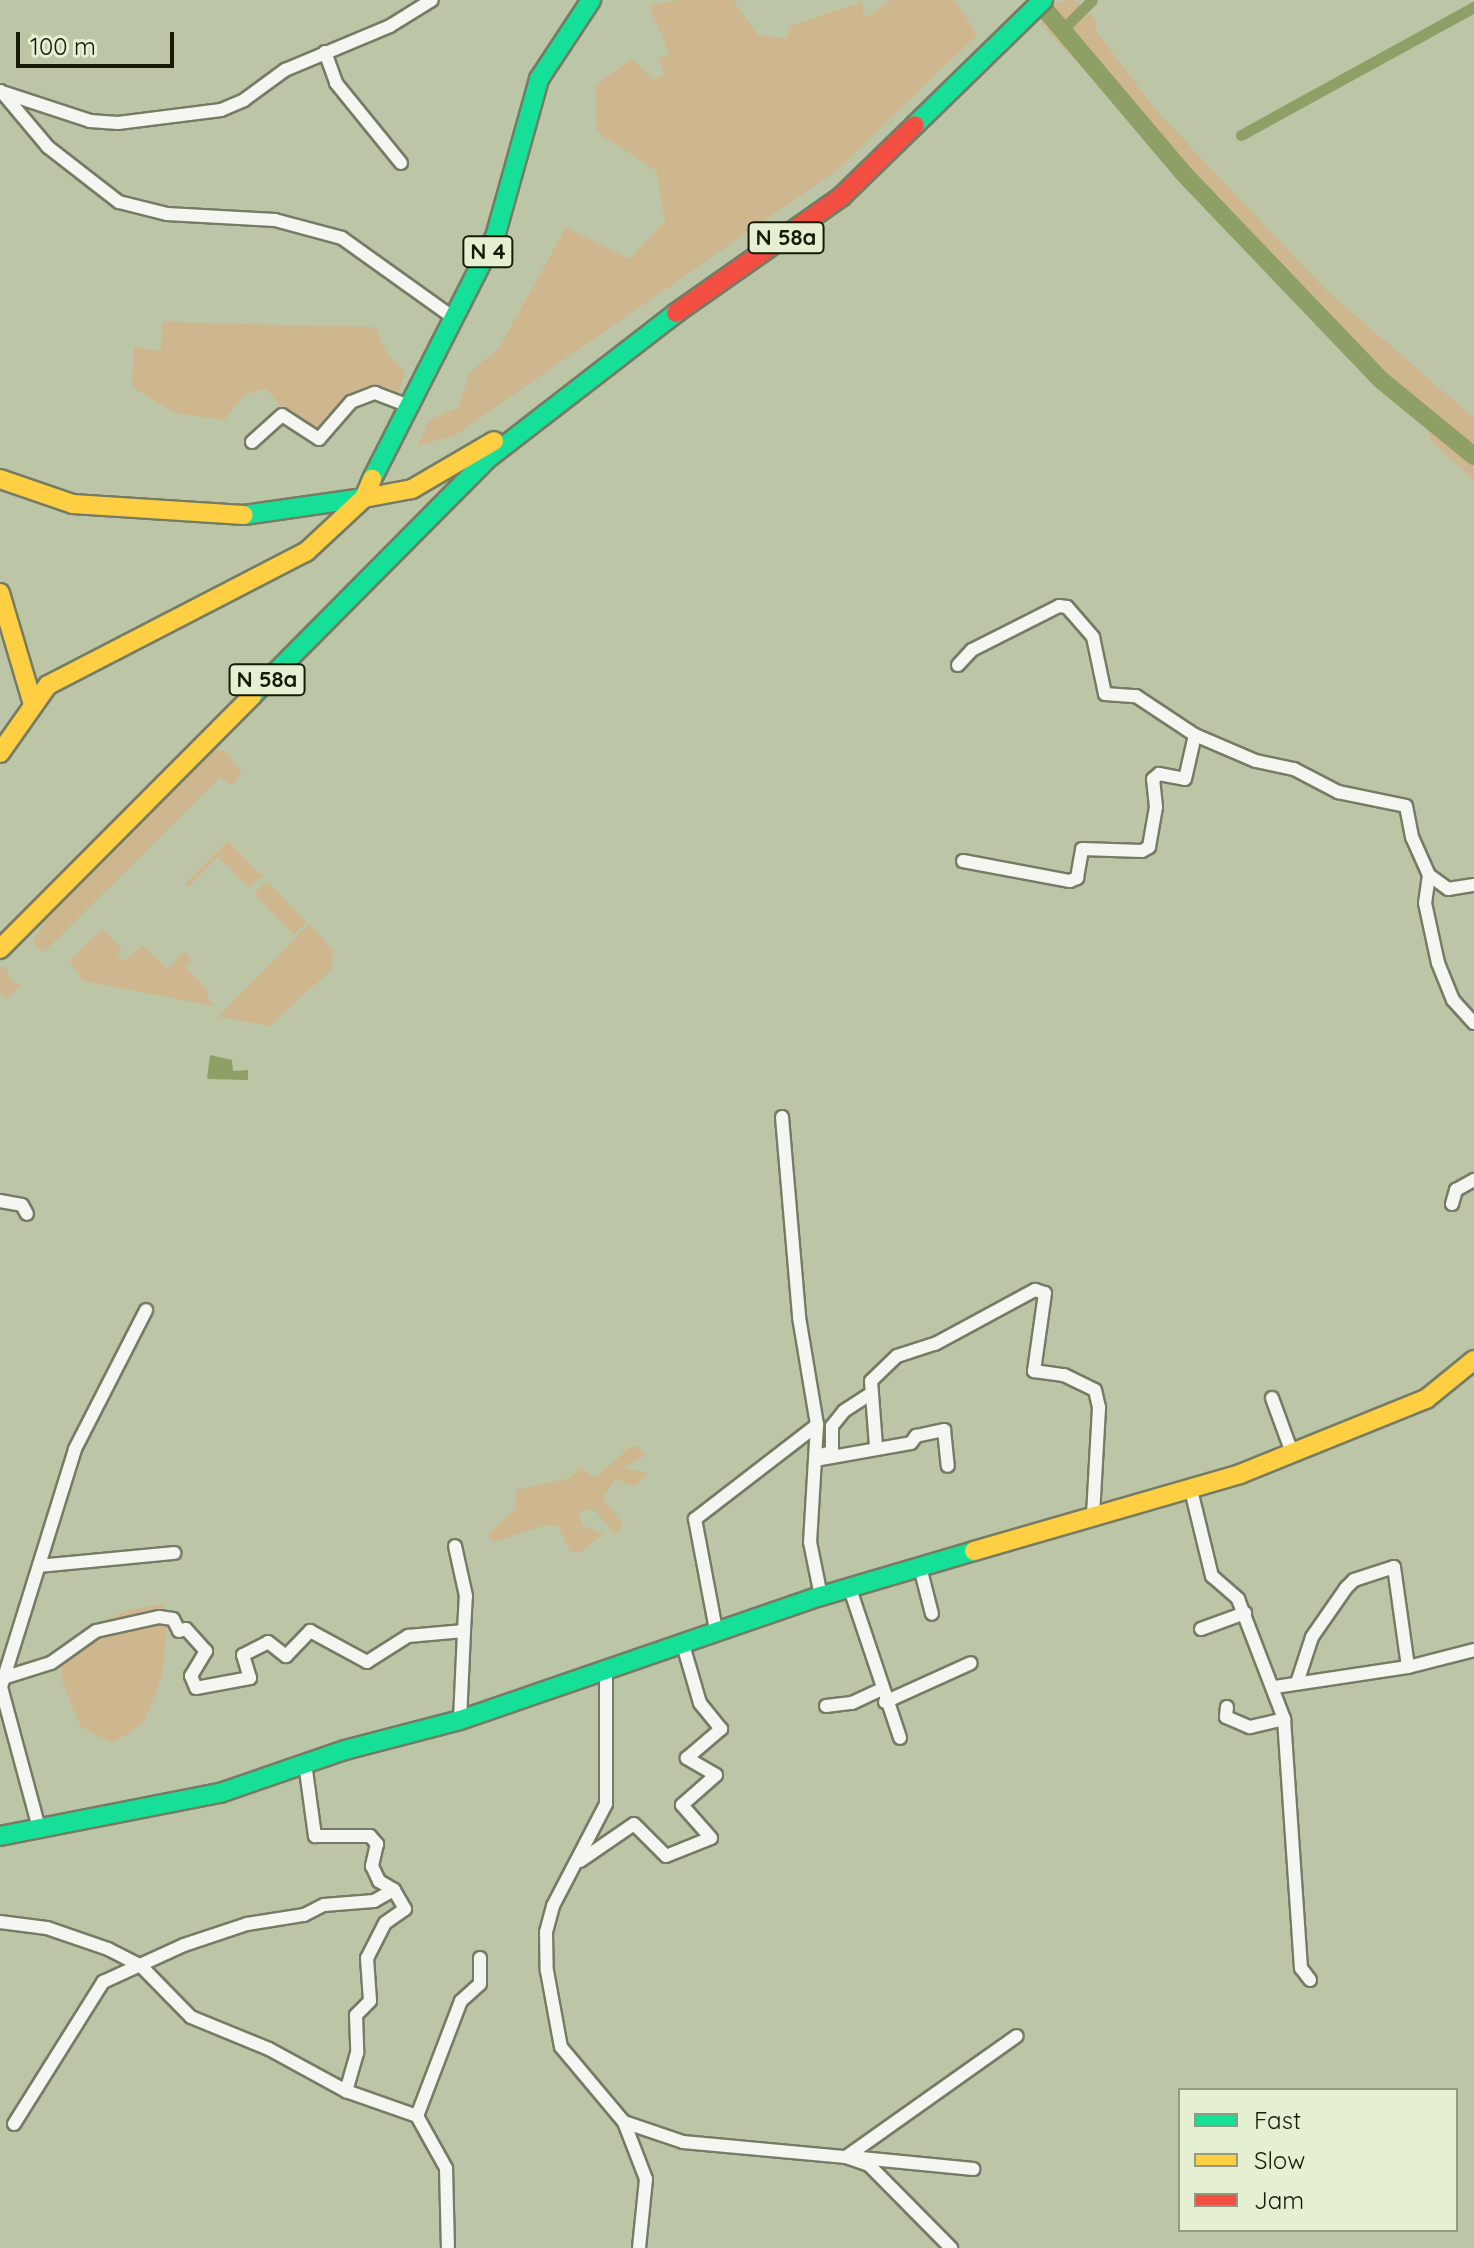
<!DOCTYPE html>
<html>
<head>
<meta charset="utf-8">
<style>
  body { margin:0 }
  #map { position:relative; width:1474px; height:2248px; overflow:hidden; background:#bcc6a7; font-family:Quicksand,sans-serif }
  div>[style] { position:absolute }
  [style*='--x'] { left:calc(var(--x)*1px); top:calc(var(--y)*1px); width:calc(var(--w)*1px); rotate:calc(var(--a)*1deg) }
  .green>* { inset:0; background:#ceb68e; transform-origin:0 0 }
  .water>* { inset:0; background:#8ea065 }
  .canal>* { height:11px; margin:-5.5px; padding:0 5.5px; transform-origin:5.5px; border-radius:5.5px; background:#8ea065 }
  .river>* { height:18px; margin:-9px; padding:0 9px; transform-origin:9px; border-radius:9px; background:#8ea065 }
  .roads { filter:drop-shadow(2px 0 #747c64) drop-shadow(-2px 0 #747c64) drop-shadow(0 2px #747c64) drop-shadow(0 -2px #747c64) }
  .street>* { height:12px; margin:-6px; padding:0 6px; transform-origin:6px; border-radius:6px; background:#f5f6f2 }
  .fast>* { height:18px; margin:-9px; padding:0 9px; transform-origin:9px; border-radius:9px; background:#16e098 }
  .slow>* { height:18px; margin:-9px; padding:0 9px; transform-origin:9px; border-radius:9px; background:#ffcf43 }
  .jam>* { height:18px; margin:-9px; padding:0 9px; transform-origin:9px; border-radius:9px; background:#f24e42 }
  span { translate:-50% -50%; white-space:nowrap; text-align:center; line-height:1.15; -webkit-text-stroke:8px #e5f0d3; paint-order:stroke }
  .shield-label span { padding:2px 6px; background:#e5f0d3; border:2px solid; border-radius:6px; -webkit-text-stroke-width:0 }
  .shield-label { font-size:22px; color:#151b06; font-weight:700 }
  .legend { position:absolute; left:1178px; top:2088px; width:280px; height:144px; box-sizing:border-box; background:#e5f0d3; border:2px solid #929b81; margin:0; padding:10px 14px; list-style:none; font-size:24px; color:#151b06 }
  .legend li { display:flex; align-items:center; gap:16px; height:40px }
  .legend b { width:40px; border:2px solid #929b81 }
  .scale { position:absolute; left:16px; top:32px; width:158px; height:36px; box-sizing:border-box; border:4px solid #151b06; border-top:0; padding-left:10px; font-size:24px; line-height:28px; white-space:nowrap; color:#151b06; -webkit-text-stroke:6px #e5f0d3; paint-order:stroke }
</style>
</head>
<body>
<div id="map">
  <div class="green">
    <i style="clip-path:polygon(677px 0,733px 0,758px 35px,786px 38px,790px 26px,862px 2px,865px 18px,891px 0,955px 0,977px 35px,836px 171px,454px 436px,417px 446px,429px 420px,459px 407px,469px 374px,500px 346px,566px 227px,630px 259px,665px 221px,656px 171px,597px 132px,595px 85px,632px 59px,653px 80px,665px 74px,658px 60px,669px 53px,649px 6px)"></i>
    <i style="clip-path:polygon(1066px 0,1075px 0,1096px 20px,1096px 31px,1156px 110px,1326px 290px,1474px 418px,1474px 480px,1431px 441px,1426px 425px,1309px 309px,1040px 23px,1058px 2px)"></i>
    <i style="clip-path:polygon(163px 322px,375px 327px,387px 353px,405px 373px,396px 401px,372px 390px,321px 437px,291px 417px,266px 389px,246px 394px,224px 420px,175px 413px,132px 387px,134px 347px,160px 351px)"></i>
    <i style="clip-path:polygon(215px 750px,225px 751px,242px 774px,231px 785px,220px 777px,43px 953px,32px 942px,62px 896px)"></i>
    <i style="clip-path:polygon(228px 841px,266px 880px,259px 878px,249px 888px,218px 857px,188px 887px,185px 884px)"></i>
    <i style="left:267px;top:881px;width:57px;height:18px;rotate:46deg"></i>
    <i style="clip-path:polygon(309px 924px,333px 950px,332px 969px,270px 1026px,218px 1017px)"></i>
    <i style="clip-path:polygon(102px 929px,122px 949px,117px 954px,124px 961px,143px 945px,167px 969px,184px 952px,192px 960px,186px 967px,209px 992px,206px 995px,214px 1006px,83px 981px,69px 960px)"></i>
    <i style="clip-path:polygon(6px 967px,12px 982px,22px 984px,7px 1000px,0 993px,0 968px)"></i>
    <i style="clip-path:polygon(638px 1446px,646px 1455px,623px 1468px,648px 1473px,635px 1486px,615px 1479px,603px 1498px,623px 1525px,615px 1535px,595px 1510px,578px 1511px,582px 1525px,603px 1534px,579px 1553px,570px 1551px,558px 1526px,546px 1525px,493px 1542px,488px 1534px,516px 1508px,515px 1490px,570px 1478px,580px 1468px,596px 1478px,629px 1448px)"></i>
    <i style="clip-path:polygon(163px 1604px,167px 1623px,162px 1676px,143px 1724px,112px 1743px,81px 1727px,63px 1685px,61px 1657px,80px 1631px,129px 1610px)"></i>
  </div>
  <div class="water">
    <i style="clip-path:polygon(210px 1055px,232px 1060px,233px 1071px,248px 1070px,248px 1080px,207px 1079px)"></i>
  </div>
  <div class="canal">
    <i style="--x:1062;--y:30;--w:42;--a:-45"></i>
    <i style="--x:1241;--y:135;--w:266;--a:-28.8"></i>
  </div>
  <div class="river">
    <i style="--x:1037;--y:0;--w:229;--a:49.8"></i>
    <i style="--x:1185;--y:175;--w:284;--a:46.3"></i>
    <i style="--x:1381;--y:380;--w:120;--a:39.3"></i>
  </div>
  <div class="roads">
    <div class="street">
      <i style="--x:325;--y:52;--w:33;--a:70"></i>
      <i style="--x:336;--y:83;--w:103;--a:50.9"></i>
      <i style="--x:1;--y:91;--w:73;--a:50"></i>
      <i style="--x:48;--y:147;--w:90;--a:37.8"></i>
      <i style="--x:119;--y:202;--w:49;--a:14"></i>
      <i style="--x:167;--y:214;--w:108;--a:3.2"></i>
      <i style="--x:275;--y:220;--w:69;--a:15"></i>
      <i style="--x:342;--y:238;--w:139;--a:35.6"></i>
      <i style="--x:5;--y:93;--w:89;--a:18.2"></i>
      <i style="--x:90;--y:121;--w:28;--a:4"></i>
      <i style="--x:118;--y:123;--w:104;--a:-7.2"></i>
      <i style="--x:221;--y:110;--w:25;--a:-23"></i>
      <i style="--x:244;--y:100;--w:51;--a:-36.2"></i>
      <i style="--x:285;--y:70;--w:114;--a:-22.7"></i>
      <i style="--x:390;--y:26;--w:49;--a:-31.8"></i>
      <i style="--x:252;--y:442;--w:40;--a:-42"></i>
      <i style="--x:282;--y:415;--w:44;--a:33"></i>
      <i style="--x:319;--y:439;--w:49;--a:-49.1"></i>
      <i style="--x:351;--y:402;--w:26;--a:-21"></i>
      <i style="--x:375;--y:393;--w:34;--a:21"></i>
      <i style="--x:958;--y:665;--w:21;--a:-47"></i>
      <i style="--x:972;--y:650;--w:97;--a:-26.8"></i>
      <i style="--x:1059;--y:606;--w:8;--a:7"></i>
      <i style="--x:1067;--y:607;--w:40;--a:49"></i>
      <i style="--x:1093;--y:637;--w:58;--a:78.1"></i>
      <i style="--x:1105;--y:694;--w:31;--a:4"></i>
      <i style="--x:1136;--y:696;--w:71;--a:33.5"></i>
      <i style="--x:1195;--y:735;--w:66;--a:23.1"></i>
      <i style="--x:1256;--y:761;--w:39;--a:12"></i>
      <i style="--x:1294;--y:769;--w:50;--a:27.6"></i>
      <i style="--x:1338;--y:792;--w:69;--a:11.6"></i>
      <i style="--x:1406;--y:806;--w:32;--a:79"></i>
      <i style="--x:1412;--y:837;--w:42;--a:65.9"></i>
      <i style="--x:1429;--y:875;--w:24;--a:36"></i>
      <i style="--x:1448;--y:889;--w:26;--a:-9"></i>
      <i style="--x:963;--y:861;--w:109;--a:10.6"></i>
      <i style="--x:1070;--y:881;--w:8;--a:-23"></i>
      <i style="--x:1077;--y:878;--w:29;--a:-80"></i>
      <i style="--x:1082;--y:849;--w:60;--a:1.9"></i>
      <i style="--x:1142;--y:851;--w:8;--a:-30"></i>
      <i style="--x:1149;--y:847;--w:41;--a:-80.1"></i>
      <i style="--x:1156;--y:807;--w:28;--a:-96"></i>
      <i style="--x:1153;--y:779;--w:8;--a:-40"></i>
      <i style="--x:1159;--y:774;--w:26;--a:11"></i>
      <i style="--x:1185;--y:779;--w:45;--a:-77.2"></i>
      <i style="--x:1429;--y:875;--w:28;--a:98"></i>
      <i style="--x:1425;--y:903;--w:61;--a:77.8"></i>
      <i style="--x:1438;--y:963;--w:40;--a:68"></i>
      <i style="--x:1453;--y:1000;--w:31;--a:48"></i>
      <i style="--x:782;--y:1117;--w:201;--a:85.1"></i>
      <i style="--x:799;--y:1317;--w:109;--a:80.5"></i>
      <i style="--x:817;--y:1425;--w:117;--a:93.4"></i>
      <i style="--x:810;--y:1542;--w:55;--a:78.5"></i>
      <i style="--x:0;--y:1201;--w:22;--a:10"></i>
      <i style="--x:22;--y:1205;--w:10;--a:61"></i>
      <i style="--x:1452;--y:1204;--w:15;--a:-74"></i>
      <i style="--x:1456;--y:1190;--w:21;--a:-29"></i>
      <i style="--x:1272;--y:1398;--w:55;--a:69.9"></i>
      <i style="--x:876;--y:1446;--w:65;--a:-94.4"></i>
      <i style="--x:871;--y:1381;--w:36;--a:-44"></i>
      <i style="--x:897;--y:1356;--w:40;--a:-18"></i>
      <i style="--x:935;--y:1344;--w:114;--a:-28.4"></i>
      <i style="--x:1035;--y:1290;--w:10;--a:17"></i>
      <i style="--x:1045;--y:1293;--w:79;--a:98"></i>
      <i style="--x:1034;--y:1371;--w:30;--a:8"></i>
      <i style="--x:1064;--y:1375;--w:34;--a:26"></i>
      <i style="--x:1095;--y:1390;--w:18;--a:77"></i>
      <i style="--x:1099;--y:1408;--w:108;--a:93.2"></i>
      <i style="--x:820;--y:1455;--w:12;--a:-14"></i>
      <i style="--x:832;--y:1452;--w:26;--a:-90"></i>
      <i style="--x:832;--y:1426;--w:19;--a:-51"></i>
      <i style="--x:844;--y:1411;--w:33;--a:-33"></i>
      <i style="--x:815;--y:1460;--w:97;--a:-10"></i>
      <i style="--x:911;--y:1443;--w:9;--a:-54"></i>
      <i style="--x:916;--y:1436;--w:29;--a:-12"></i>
      <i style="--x:944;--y:1430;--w:36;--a:84"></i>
      <i style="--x:1190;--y:1486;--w:93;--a:76.3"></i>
      <i style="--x:1212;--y:1576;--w:35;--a:41"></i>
      <i style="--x:1238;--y:1599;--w:129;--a:69"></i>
      <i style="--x:1284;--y:1719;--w:250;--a:86.1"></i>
      <i style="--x:1301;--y:1968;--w:15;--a:53"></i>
      <i style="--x:39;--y:1566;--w:136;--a:-5.5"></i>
      <i style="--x:921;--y:1571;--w:44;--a:75.7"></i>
      <i style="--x:850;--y:1589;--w:157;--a:71.4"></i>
      <i style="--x:1201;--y:1629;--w:47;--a:-20"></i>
      <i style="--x:716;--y:1630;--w:113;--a:-100.7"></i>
      <i style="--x:695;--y:1519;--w:154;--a:-37.6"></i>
      <i style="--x:606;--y:1672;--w:132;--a:90"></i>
      <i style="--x:606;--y:1804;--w:115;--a:117.5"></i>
      <i style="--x:553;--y:1906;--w:27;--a:105"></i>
      <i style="--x:546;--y:1932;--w:39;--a:89"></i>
      <i style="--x:547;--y:1971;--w:77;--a:79.6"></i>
      <i style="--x:561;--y:2047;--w:98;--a:50"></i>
      <i style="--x:624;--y:2122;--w:61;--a:68.9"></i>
      <i style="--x:646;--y:2179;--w:69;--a:95.8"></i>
      <i style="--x:3;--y:1678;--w:50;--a:-17.4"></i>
      <i style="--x:51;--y:1663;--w:55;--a:-35.4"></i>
      <i style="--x:96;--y:1631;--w:65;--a:-12.5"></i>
      <i style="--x:159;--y:1617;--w:14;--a:8"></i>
      <i style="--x:173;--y:1619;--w:13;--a:63"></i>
      <i style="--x:179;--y:1631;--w:7;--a:-16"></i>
      <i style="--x:186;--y:1629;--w:30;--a:48"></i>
      <i style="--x:206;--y:1651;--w:29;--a:121"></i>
      <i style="--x:191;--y:1676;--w:13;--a:67"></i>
      <i style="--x:196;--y:1688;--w:55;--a:-10.5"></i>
      <i style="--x:250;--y:1678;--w:24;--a:-107"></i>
      <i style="--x:243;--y:1655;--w:28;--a:-27"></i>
      <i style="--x:268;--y:1642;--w:23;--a:38"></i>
      <i style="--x:286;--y:1656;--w:35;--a:-46"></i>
      <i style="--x:310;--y:1631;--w:65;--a:28.5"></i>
      <i style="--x:367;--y:1662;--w:49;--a:-32.4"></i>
      <i style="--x:408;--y:1636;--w:56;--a:-5.1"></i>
      <i style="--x:464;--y:1631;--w:35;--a:-87"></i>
      <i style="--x:466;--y:1596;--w:51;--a:-102.4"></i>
      <i style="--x:1297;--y:1683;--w:48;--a:-71.9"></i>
      <i style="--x:1312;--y:1637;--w:60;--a:-55.2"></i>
      <i style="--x:1346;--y:1588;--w:11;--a:-45"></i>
      <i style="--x:1354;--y:1580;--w:42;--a:-18"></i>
      <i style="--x:1394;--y:1567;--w:101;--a:82"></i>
      <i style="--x:1275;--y:1687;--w:134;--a:-8.6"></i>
      <i style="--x:1408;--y:1667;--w:68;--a:-14.4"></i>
      <i style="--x:885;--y:1702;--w:94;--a:-24.4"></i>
      <i style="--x:826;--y:1706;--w:26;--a:-7"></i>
      <i style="--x:852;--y:1703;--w:31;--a:-25"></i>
      <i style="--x:1227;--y:1707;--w:10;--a:96"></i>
      <i style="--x:1226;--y:1717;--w:26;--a:23"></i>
      <i style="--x:1250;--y:1727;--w:35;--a:-13"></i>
      <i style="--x:460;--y:1720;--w:89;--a:-87.4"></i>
      <i style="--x:305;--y:1763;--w:74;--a:82.2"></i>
      <i style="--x:315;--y:1836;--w:55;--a:0"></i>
      <i style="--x:370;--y:1836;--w:11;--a:49"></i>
      <i style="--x:377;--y:1844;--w:23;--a:103"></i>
      <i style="--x:372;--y:1866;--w:17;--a:65"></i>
      <i style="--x:379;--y:1881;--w:17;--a:31"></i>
      <i style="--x:394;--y:1890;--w:22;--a:60"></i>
      <i style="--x:405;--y:1909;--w:24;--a:145"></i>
      <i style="--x:385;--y:1923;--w:39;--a:117"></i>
      <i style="--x:367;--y:1958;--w:43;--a:86"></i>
      <i style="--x:370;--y:2001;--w:20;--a:135"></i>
      <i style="--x:356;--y:2015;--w:38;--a:88"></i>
      <i style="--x:357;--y:2053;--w:40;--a:106"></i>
      <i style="--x:39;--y:1828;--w:146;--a:-105.1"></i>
      <i style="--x:1;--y:1687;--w:249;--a:-72.7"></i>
      <i style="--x:75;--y:1449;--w:156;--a:-62.9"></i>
      <i style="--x:580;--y:1861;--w:65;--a:-34.4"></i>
      <i style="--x:634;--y:1824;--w:45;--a:45"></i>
      <i style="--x:666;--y:1856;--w:48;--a:-21.8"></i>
      <i style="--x:711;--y:1838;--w:44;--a:-131.3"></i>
      <i style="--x:682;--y:1805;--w:45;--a:-41.4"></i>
      <i style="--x:716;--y:1775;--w:34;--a:-150"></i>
      <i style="--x:687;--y:1758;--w:45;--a:-40.5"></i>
      <i style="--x:721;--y:1729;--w:33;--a:-129"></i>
      <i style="--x:700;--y:1703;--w:60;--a:-106.3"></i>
      <i style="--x:0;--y:1922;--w:47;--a:7.3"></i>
      <i style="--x:47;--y:1928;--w:65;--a:19"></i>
      <i style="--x:108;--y:1949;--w:36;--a:27"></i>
      <i style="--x:140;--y:1965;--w:73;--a:45.6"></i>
      <i style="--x:191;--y:2017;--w:84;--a:22.3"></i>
      <i style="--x:269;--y:2049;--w:88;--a:28.6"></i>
      <i style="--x:346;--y:2091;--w:75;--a:19.4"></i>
      <i style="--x:417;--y:2116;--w:60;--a:60.9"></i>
      <i style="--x:446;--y:2168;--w:80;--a:88.6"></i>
      <i style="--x:417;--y:2116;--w:123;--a:-69.1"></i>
      <i style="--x:461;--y:2001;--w:25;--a:-42"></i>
      <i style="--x:480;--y:1984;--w:26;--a:-90"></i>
      <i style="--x:624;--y:2122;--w:62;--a:18.7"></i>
      <i style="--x:683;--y:2142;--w:164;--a:5.3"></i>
      <i style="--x:846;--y:2157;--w:24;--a:19"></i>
      <i style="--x:869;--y:2165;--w:117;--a:45.3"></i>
      <i style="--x:14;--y:2124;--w:168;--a:-57.9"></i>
      <i style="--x:103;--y:1982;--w:89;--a:-24.6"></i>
      <i style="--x:184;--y:1945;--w:66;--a:-18.4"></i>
      <i style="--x:247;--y:1924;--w:58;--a:-9"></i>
      <i style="--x:304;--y:1915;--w:22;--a:-27"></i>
      <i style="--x:324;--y:1905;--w:50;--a:-4.6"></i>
      <i style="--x:374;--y:1901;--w:23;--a:-29"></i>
      <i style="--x:846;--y:2157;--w:209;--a:-35.3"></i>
      <i style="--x:861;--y:2158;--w:113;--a:5.6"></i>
    </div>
    <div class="fast">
      <i style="--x:915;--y:125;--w:179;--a:-44.3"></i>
      <i style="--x:372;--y:479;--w:271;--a:-63.1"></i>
      <i style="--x:495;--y:237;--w:164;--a:-74.4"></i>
      <i style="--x:539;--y:79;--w:95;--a:-56.6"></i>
      <i style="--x:244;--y:515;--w:121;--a:-8.1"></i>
      <i style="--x:252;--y:696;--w:332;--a:-45.2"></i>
      <i style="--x:486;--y:460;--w:240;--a:-37.7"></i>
      <i style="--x:0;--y:1836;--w:224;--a:-11.1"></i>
      <i style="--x:220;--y:1793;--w:132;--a:-19"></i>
      <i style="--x:345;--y:1750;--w:119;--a:-14.6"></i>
      <i style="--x:460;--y:1720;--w:382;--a:-19"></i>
      <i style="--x:821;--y:1596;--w:159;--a:-16.4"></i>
    </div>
    <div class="slow">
      <i style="--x:0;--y:479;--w:77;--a:18.9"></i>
      <i style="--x:73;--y:504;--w:171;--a:3.7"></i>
      <i style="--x:364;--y:498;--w:49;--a:-10.6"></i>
      <i style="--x:412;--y:489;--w:95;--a:-30.3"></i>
      <i style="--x:0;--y:593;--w:113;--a:73.5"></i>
      <i style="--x:0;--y:753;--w:83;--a:-54.8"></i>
      <i style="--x:48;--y:685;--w:290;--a:-27.3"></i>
      <i style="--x:306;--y:552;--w:79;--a:-43"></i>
      <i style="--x:364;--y:498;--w:21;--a:-67"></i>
      <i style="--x:0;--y:949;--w:357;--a:-45.1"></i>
      <i style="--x:974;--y:1551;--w:277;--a:-16.1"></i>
      <i style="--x:1240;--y:1474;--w:201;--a:-22"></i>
      <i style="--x:1426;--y:1399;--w:62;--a:-39.1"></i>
    </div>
    <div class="jam">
      <i style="--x:676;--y:313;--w:202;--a:-35.1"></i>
      <i style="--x:841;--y:197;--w:103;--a:-44.2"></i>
    </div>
  </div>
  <div class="shield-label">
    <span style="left:786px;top:238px">N 58a</span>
    <span style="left:488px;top:252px">N 4</span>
    <span style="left:267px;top:680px">N 58a</span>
  </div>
  <ul class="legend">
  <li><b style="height:10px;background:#16e098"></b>Fast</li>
  <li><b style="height:10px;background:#ffcf43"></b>Slow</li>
  <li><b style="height:10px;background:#f24e42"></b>Jam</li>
  </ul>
  <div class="scale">100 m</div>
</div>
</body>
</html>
